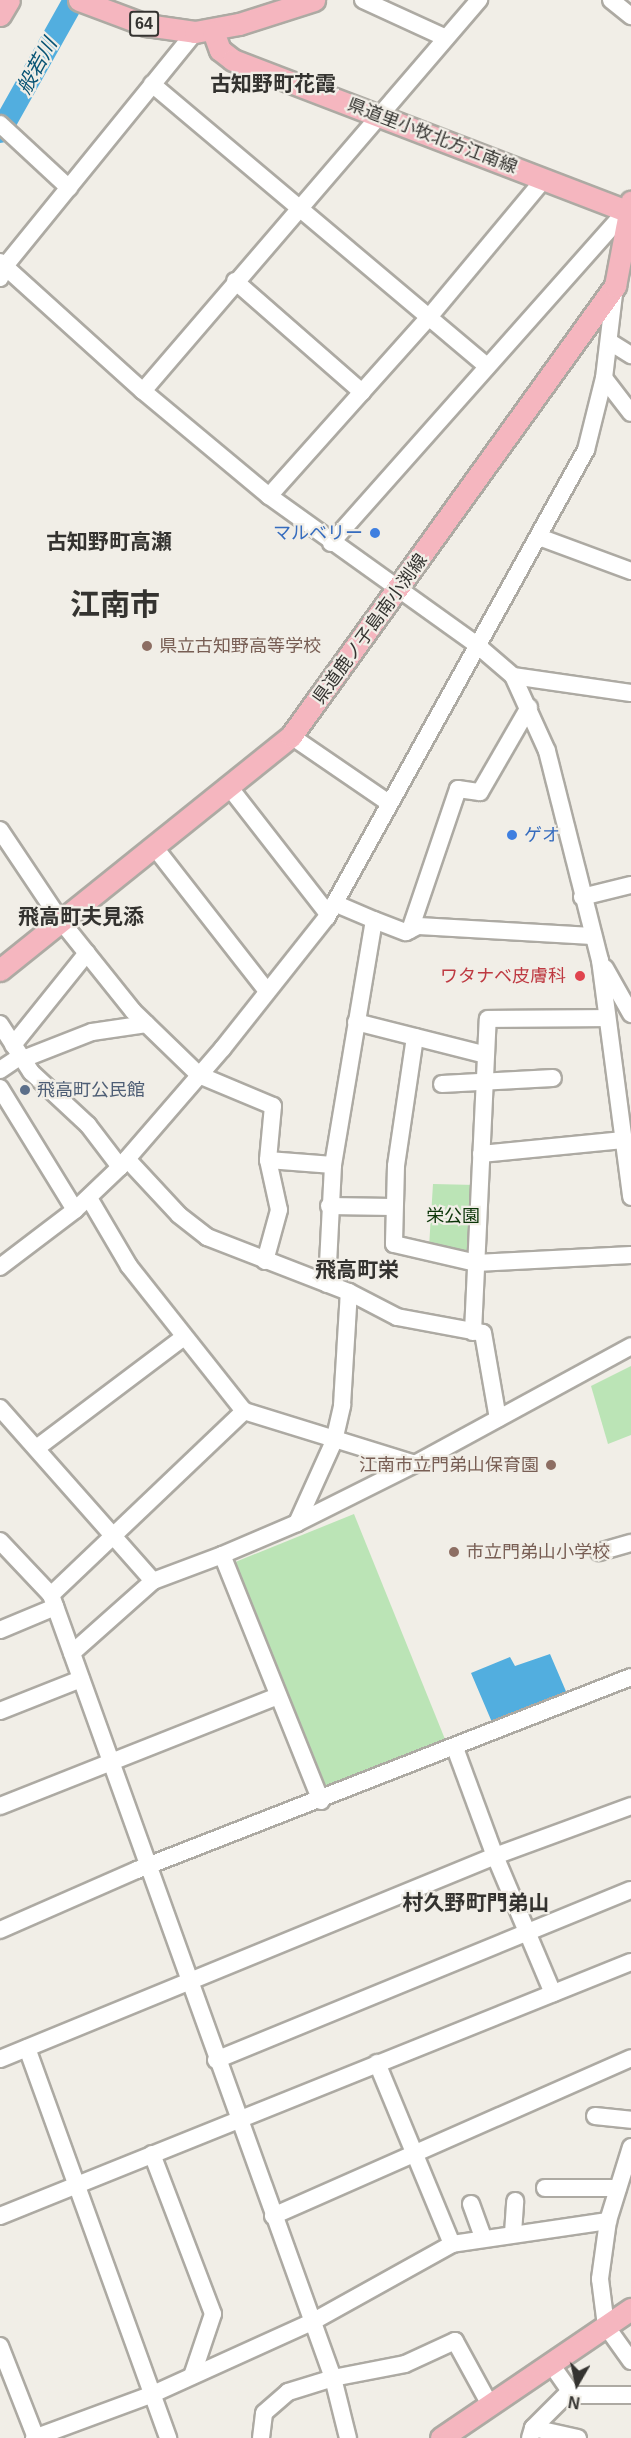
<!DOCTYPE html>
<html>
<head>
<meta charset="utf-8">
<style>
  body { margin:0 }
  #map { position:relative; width:631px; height:2438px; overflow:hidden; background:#f1eee7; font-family:Arial,"Noto Sans JP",sans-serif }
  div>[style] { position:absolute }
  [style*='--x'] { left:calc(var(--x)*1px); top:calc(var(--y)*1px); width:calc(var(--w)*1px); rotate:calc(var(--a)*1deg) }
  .green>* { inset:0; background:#bbe4b6; transform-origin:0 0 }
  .water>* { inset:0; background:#52aedf }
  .river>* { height:22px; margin:-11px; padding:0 11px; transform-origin:11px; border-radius:11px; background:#52aedf }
  .roads { filter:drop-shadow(2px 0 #adaaa3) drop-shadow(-2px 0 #adaaa3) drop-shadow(0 2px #adaaa3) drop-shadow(0 -2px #adaaa3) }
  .minor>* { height:16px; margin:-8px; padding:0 8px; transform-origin:8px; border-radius:8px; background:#fff }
  .major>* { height:21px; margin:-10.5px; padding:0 10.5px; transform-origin:10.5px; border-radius:10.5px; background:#f5b6bf }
  .dots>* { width:16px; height:16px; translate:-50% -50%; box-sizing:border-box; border:3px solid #f1eee7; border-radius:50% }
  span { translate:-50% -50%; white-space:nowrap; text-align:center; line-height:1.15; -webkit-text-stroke:4.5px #f1eee7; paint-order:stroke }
  .shield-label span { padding:2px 4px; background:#f1eee7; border:2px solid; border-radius:4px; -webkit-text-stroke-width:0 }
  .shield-label { font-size:16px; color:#343330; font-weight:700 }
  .street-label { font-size:18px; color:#343330 }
  .shop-label { font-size:18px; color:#366cbe }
  .right { translate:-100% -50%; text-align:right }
  .left { translate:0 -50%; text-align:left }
  .education-label { font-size:18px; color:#785e54 }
  .health-label { font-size:18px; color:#be3a42 }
  .service-label { font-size:18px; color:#4e5e75 }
  .park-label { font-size:18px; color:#0b3508 }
  .water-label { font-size:20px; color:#075374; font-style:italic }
  .quarter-label { font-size:21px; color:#343330; font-weight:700 }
  .town-label { font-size:30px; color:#343330; font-weight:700 }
  .north { position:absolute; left:547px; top:2354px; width:60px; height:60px; -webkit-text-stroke:4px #f1eee7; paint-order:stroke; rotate:189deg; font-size:16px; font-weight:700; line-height:24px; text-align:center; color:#343330 }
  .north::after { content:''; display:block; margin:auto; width:21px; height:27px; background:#343330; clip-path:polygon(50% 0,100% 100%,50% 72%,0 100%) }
</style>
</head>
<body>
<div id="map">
  <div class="green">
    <i style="clip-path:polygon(433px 1184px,476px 1185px,473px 1257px,429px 1247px)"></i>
    <i style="clip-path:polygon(631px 1366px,631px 1435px,608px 1444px,591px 1386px)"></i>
    <i style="left:354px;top:1514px;width:250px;height:128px;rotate:68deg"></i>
  </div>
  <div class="water">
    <i style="clip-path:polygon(550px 1654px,568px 1696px,494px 1727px,471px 1673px,510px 1657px,515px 1666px)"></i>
  </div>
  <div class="river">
    <i style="--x:0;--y:132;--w:151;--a:-60.7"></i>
  </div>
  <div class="roads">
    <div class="minor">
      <i style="--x:363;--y:0;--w:91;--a:24.6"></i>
      <i style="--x:611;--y:0;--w:26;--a:39"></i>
      <i style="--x:152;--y:84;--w:438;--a:40.1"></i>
      <i style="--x:0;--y:124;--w:94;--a:42.8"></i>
      <i style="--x:0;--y:262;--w:193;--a:42.1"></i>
      <i style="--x:143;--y:391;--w:164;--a:39.8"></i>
      <i style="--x:269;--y:496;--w:256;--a:35.6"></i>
      <i style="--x:477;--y:645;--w:48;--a:40.7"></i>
      <i style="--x:513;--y:676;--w:82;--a:65.6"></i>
      <i style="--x:547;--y:751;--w:216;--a:75.8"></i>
      <i style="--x:600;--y:960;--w:239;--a:82.5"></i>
      <i style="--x:0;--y:278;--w:13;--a:-67"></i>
      <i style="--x:5;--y:266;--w:301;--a:-50.9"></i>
      <i style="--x:235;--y:281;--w:169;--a:41.2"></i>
      <i style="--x:610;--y:342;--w:25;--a:32"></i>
      <i style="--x:604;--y:378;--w:44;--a:52.4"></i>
      <i style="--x:143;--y:391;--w:516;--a:-49.33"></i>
      <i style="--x:269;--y:496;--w:241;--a:-48.2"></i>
      <i style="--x:430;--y:316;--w:178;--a:-50.2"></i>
      <i style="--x:539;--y:537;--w:98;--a:20.3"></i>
      <i style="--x:331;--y:543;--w:444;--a:-48.4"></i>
      <i style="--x:513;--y:676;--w:119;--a:8.2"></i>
      <i style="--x:291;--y:736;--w:119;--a:34.4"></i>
      <i style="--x:230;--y:788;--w:160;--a:52.1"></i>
      <i style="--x:0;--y:830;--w:110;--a:56.2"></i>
      <i style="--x:61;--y:921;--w:115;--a:51.3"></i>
      <i style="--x:133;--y:1011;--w:92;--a:44.1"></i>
      <i style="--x:199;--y:1075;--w:80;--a:22.7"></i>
      <i style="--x:273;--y:1106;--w:54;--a:95.3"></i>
      <i style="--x:268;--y:1160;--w:51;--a:77.6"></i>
      <i style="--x:279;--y:1210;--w:53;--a:105.4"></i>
      <i style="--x:156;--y:849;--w:180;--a:52"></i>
      <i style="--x:582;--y:897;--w:50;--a:-13.8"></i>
      <i style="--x:374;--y:920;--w:34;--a:21"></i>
      <i style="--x:406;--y:932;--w:13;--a:-27"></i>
      <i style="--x:418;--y:926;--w:175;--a:3.3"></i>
      <i style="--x:410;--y:930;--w:149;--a:-71.2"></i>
      <i style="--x:458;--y:789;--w:22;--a:8"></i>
      <i style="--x:480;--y:792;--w:98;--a:-60"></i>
      <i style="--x:605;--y:968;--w:53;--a:60.5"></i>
      <i style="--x:356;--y:1022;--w:134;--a:14.2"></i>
      <i style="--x:0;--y:1024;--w:57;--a:57.1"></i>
      <i style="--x:31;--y:1072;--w:78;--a:42.9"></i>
      <i style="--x:88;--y:1125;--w:53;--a:52.7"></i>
      <i style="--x:415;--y:1037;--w:130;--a:98.4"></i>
      <i style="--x:396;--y:1166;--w:78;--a:91.5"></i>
      <i style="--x:394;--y:1244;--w:84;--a:13"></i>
      <i style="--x:476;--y:1263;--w:155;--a:-3"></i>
      <i style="--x:13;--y:1045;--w:118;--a:-51.2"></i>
      <i style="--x:23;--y:1059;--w:74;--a:-21.4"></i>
      <i style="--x:92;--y:1032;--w:55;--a:-8.4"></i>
      <i style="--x:0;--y:1070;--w:25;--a:-34"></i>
      <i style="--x:442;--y:1084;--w:111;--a:-3.1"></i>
      <i style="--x:0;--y:1088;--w:143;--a:58.4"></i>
      <i style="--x:481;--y:1154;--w:143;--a:-5.6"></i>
      <i style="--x:127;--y:1159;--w:76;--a:47.1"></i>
      <i style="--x:179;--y:1215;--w:36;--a:38"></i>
      <i style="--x:207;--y:1237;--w:152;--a:21.2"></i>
      <i style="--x:349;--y:1292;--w:54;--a:27.5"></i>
      <i style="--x:397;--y:1317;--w:87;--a:10.5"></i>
      <i style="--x:483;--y:1333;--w:87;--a:80.1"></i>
      <i style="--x:268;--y:1160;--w:65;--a:4.4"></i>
      <i style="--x:89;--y:1198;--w:79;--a:59.5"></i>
      <i style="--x:129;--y:1266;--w:185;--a:51.6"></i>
      <i style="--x:244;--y:1411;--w:179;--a:17.2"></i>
      <i style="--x:329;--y:1206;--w:64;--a:0.9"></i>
      <i style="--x:0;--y:1267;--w:94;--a:-37.2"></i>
      <i style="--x:75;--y:1210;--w:62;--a:-43.7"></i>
      <i style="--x:120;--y:1167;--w:157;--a:-49.1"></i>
      <i style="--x:223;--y:1048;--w:167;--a:-51.6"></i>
      <i style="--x:327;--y:917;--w:534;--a:-60.99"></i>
      <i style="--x:586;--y:450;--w:74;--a:-76"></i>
      <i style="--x:604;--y:378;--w:93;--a:-83.2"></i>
      <i style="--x:327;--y:1284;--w:119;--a:-87.1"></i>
      <i style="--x:333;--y:1165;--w:248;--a:-80.5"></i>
      <i style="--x:374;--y:920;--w:43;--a:-157"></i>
      <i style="--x:473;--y:1332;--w:313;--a:-87.3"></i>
      <i style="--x:488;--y:1019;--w:119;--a:-0.5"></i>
      <i style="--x:0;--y:1408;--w:231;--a:48.5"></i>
      <i style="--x:38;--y:1447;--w:183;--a:-37"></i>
      <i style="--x:297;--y:1523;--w:90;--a:-65.7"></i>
      <i style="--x:334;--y:1441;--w:37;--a:-77"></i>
      <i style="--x:342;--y:1405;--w:113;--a:-86.5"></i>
      <i style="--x:0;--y:1541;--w:74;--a:46.6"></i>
      <i style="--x:51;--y:1595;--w:832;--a:70.19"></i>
      <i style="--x:333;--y:2378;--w:62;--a:76"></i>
      <i style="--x:599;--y:1552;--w:33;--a:-16"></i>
      <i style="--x:51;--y:1595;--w:267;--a:-43.6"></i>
      <i style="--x:0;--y:1630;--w:60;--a:-22.7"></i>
      <i style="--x:72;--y:1653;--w:108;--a:-41.6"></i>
      <i style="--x:153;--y:1581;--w:74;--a:-20.6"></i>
      <i style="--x:0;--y:1711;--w:87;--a:-21.6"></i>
      <i style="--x:455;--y:1748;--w:115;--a:69.7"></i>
      <i style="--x:495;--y:1856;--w:149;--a:67.1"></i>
      <i style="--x:321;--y:1801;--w:265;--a:-111.9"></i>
      <i style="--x:222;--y:1555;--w:82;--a:-23.1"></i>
      <i style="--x:297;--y:1523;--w:132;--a:-26.6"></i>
      <i style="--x:415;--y:1464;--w:246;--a:-28.6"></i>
      <i style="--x:0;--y:1806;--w:299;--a:-21.6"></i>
      <i style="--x:0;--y:1930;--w:150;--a:-23.7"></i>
      <i style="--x:137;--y:1870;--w:530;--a:-21.34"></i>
      <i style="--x:27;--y:2048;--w:415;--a:70.1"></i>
      <i style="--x:0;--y:2059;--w:535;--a:-22.3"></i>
      <i style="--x:495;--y:1856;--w:145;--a:-20.2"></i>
      <i style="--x:216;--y:2060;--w:448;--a:-22.3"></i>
      <i style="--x:377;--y:2063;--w:196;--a:67.5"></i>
      <i style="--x:595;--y:2116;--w:36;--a:6"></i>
      <i style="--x:631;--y:2147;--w:77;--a:107.3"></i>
      <i style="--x:608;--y:2221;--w:59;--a:97.9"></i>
      <i style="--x:600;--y:2279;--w:47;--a:82.7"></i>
      <i style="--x:606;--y:2326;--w:43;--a:54.5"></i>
      <i style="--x:152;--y:2154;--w:171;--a:69.1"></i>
      <i style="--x:213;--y:2314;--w:65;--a:108.7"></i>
      <i style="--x:545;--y:2188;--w:73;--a:0"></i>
      <i style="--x:471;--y:2204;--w:35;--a:70"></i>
      <i style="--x:0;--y:2216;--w:680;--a:-21.93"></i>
      <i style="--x:273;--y:2216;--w:391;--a:-23.8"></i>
      <i style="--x:513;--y:2233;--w:32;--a:-86"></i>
      <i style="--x:0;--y:2346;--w:99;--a:68.6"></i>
      <i style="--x:551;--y:2364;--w:38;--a:55"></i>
      <i style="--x:573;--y:2395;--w:58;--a:0"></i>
      <i style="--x:533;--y:2428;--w:46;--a:12.5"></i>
      <i style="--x:34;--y:2438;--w:127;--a:-20.3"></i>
      <i style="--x:153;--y:2394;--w:175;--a:-24.4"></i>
      <i style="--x:312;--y:2322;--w:160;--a:-29.1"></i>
      <i style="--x:452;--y:2244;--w:158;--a:-8.4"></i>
      <i style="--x:261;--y:2438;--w:25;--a:-83"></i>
      <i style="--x:264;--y:2413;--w:32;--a:-41"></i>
      <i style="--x:288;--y:2392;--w:47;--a:-17.3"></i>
      <i style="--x:333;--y:2378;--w:73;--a:-11"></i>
      <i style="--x:405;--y:2364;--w:55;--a:-24.7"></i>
      <i style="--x:455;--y:2341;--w:73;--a:61.3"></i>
      <i style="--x:530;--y:2438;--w:10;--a:-73"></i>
      <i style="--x:533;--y:2428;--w:52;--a:-45"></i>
    </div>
    <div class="major">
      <i style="--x:79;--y:0;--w:72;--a:20.5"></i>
      <i style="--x:146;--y:25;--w:49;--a:8.1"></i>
      <i style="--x:195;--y:32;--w:45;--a:-10.3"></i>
      <i style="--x:239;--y:24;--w:79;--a:-17.7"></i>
      <i style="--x:0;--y:15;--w:17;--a:-59"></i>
      <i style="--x:213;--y:31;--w:20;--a:70"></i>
      <i style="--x:220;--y:50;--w:16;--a:38"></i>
      <i style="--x:233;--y:60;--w:426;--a:21"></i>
      <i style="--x:0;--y:970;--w:373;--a:-38.8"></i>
      <i style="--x:291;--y:736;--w:555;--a:-54.25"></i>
      <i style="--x:615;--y:286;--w:86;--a:-79.2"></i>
      <i style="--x:441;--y:2438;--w:230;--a:-34.2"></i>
    </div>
  </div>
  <div class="dots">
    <i style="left:375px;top:533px;background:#3f7fe0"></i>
    <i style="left:147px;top:646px;background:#8d6e63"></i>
    <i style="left:512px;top:835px;background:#3f7fe0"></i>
    <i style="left:580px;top:976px;background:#e0444e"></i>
    <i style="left:25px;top:1090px;background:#5c6f8a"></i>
    <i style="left:551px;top:1465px;background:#8d6e63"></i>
    <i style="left:454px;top:1552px;background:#8d6e63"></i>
  </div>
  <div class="shield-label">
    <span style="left:144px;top:24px">64</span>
  </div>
  <div class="street-label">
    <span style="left:432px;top:136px;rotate:21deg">県道里小牧北方江南線</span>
    <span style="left:370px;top:629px;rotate:-54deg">県道鹿ノ子島南小渕線</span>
  </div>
  <div class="shop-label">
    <span class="right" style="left:363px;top:533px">マルベリー</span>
    <span class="left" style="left:524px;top:835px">ゲオ</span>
  </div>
  <div class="education-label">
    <span class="left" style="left:159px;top:646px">県立古知野高等学校</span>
    <span class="right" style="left:539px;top:1465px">江南市立門弟山保育園</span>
    <span class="left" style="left:466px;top:1552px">市立門弟山小学校</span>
  </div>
  <div class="health-label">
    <span class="right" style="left:566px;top:976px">ワタナベ皮膚科</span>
  </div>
  <div class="service-label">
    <span class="left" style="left:37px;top:1090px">飛高町公民館</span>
  </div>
  <div class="park-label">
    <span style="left:453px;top:1216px">栄公園</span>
  </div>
  <div class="water-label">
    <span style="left:37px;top:66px;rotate:-61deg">般若川</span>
  </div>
  <div class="quarter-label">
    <span style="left:273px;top:84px">古知野町花霞</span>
    <span style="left:109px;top:542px">古知野町高瀬</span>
    <span style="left:81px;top:917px">飛高町夫見添</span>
    <span style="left:357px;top:1270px">飛高町栄</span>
    <span style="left:476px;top:1903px">村久野町門弟山</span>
  </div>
  <div class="town-label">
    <span style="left:115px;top:605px">江南市</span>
  </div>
  <div class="north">N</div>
</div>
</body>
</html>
